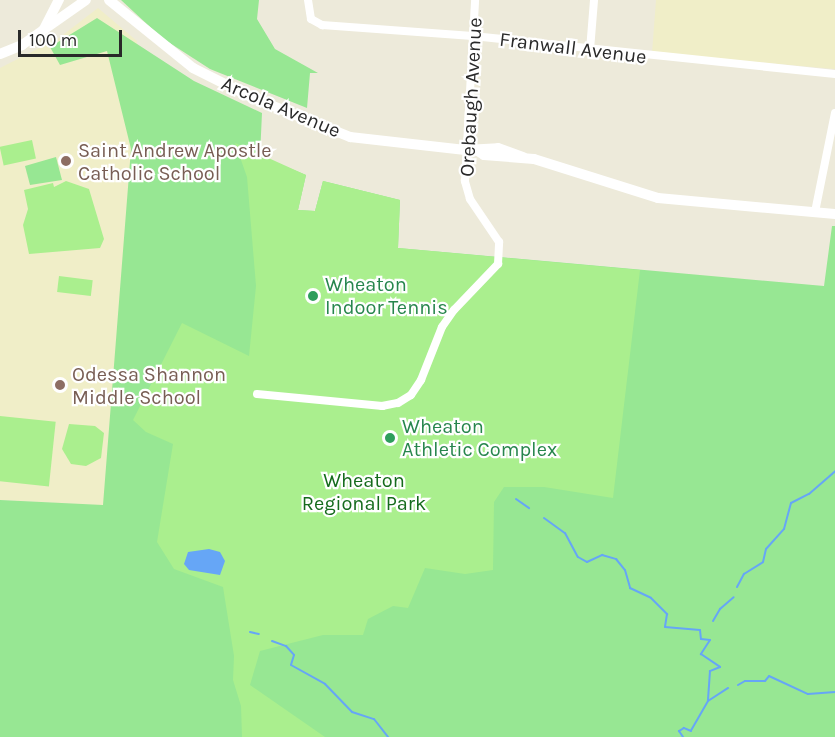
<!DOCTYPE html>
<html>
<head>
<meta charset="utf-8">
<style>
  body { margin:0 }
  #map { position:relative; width:835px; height:737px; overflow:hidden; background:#edeada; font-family:Karla,sans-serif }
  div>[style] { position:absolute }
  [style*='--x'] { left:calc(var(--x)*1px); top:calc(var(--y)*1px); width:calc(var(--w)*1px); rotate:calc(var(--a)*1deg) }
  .education>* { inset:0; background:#f0eec8 }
  .green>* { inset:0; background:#97e793 }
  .pitch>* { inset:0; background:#aaef8e; transform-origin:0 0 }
  .water>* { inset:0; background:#66a6f6 }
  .stream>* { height:2px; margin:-1px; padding:0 1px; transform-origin:1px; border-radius:1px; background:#66a6f6 }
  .minor>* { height:8px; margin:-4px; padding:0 4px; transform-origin:4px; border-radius:4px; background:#fff }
  .tertiary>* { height:10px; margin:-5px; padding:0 5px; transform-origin:5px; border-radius:5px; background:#fff }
  .dots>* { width:16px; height:16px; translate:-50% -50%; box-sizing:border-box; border:3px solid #fff; border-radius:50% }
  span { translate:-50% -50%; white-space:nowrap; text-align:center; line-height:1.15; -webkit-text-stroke:4.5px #fff; paint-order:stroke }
  .street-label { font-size:20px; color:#292929 }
  .education-label { font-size:20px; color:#785e54 }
  .left { translate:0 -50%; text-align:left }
  .leisure-label { font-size:20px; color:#27864d }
  .park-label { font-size:20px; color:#156b1c }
  .scale { position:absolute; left:18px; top:30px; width:104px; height:27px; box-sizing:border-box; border:3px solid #292929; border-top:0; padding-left:8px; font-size:18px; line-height:21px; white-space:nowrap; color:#292929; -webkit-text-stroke:4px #fff; paint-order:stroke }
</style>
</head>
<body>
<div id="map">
  <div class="education">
    <i style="clip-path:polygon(656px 0,835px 0,835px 69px,652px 53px)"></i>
    <i style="clip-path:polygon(98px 8px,137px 41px,115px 506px,0 500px,0 68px,59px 38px)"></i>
  </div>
  <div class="green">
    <i style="clip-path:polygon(121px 0,259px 0,257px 19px,275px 49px,318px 73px,310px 73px,307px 108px,210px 69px,162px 38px)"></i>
    <i style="clip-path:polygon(97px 18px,194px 81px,262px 113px,260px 156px,306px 175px,298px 210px,315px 211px,323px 181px,400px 200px,398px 248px,824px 286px,832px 226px,835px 226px,835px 737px,0 737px,0 500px,103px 505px,131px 149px,107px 51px,60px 65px,50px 47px)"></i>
    <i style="clip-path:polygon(56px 157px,62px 180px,30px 185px,25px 166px)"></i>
  </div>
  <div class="pitch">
    <i style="left:32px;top:140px;width:19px;height:33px;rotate:78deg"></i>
    <i style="clip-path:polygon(235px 143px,306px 175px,298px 210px,315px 211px,323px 181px,400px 200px,398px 248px,640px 270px,613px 498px,544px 487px,504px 487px,494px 502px,493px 570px,465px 574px,425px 568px,408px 608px,393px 606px,368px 619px,363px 635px,323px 635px,260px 651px,250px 685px,325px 737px,242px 737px,241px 706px,233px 680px,234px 656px,223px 587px,174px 569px,157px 542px,173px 444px,146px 432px,133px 420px,182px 323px,249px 356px,256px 286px,247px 177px)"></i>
    <i style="clip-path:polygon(66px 181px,89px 189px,104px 239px,100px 248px,29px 254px,23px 225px,28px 209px,24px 190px,53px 183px,54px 187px)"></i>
    <i style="left:59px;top:276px;width:34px;height:16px;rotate:7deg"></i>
    <i style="left:0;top:416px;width:56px;height:65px;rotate:6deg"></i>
    <i style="clip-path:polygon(69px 424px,95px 426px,104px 433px,101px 458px,86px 466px,71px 464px,62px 449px)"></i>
  </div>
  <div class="water">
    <i style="clip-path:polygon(209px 549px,220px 552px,225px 561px,220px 575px,189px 570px,184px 564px,188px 552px)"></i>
  </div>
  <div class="stream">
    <i style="--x:516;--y:499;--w:16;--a:35"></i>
    <i style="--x:544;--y:518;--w:26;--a:36"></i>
    <i style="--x:565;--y:533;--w:27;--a:62"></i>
    <i style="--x:578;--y:557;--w:10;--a:29"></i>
    <i style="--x:587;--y:562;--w:17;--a:-25"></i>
    <i style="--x:602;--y:555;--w:15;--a:16"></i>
    <i style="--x:616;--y:559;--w:14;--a:51"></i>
    <i style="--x:625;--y:570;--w:19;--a:74"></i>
    <i style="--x:630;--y:588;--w:23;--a:25"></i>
    <i style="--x:651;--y:598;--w:23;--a:45"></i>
    <i style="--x:667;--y:614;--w:13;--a:99"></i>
    <i style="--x:665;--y:627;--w:35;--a:5"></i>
    <i style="--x:700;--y:630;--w:9;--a:84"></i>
    <i style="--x:701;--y:639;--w:9;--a:6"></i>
    <i style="--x:710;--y:640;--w:17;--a:123"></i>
    <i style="--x:701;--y:654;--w:23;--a:34"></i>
    <i style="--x:720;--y:667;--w:11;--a:158"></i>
    <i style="--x:710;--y:671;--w:30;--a:94"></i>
    <i style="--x:708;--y:701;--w:34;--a:120"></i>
    <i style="--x:691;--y:731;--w:8;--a:-157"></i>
    <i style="--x:684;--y:728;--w:6;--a:149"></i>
    <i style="--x:679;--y:731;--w:7;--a:56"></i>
    <i style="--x:737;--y:587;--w:15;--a:-62"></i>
    <i style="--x:744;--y:574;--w:22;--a:-32"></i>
    <i style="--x:763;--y:562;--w:13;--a:-77"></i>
    <i style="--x:766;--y:549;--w:27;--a:-48"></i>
    <i style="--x:784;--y:529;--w:27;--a:-75"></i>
    <i style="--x:791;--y:503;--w:20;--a:-27"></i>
    <i style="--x:809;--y:494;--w:35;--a:-41"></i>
    <i style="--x:713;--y:621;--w:14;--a:-60"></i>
    <i style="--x:720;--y:609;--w:18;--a:-41"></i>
    <i style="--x:250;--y:632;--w:9;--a:13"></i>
    <i style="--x:272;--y:641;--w:15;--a:20"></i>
    <i style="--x:286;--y:646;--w:12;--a:48"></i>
    <i style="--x:294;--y:655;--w:10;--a:107"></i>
    <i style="--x:291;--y:665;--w:39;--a:29"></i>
    <i style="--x:325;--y:684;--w:39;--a:46"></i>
    <i style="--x:352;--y:712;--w:23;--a:18"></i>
    <i style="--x:374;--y:719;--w:23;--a:52"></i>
    <i style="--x:738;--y:685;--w:8;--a:-30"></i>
    <i style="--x:745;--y:681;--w:20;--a:0"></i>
    <i style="--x:765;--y:681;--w:6;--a:-51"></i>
    <i style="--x:769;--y:676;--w:43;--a:24.8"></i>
    <i style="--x:808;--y:694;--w:27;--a:-4"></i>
    <i style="--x:708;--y:701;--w:24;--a:-33"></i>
  </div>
  <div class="minor">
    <i style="--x:308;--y:0;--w:19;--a:81"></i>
    <i style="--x:311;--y:19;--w:13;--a:29"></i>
    <i style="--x:322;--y:25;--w:151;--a:4.2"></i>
    <i style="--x:473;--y:36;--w:364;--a:6"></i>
    <i style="--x:590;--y:50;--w:50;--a:-85.4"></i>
    <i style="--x:815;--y:212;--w:101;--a:-78.6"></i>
    <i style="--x:257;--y:394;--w:126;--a:5.5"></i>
    <i style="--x:382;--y:406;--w:16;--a:-11"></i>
    <i style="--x:398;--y:403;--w:15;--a:-32"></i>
    <i style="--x:411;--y:395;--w:18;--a:-56"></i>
    <i style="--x:421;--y:380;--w:57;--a:-68.4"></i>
    <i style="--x:442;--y:327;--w:21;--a:-55"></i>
    <i style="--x:454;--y:310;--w:64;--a:-46.3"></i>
    <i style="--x:498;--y:264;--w:22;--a:-87"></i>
    <i style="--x:499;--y:242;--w:52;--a:-124"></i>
    <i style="--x:470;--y:199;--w:19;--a:-106"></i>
    <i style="--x:465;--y:181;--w:181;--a:-86.8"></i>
  </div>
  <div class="tertiary">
    <i style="--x:109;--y:0;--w:108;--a:39"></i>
    <i style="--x:193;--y:68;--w:67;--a:26.6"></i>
    <i style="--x:253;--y:98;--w:105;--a:21.9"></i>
    <i style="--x:350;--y:137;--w:116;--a:6.4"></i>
    <i style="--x:465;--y:150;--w:33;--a:-3"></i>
    <i style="--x:498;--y:148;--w:27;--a:20"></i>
    <i style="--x:44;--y:29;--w:33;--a:-63"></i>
    <i style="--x:0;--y:54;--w:24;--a:-22"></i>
    <i style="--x:22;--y:45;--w:78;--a:-35.1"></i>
    <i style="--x:478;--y:151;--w:7;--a:34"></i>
    <i style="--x:484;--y:155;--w:50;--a:4.6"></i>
    <i style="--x:534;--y:159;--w:130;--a:17.5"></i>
    <i style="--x:658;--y:198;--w:178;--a:5.2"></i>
  </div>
  <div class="dots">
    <i style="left:66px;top:161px;background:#8d6e63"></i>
    <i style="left:313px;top:296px;background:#2e9e5b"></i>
    <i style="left:60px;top:385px;background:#8d6e63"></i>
    <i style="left:390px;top:438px;background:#2e9e5b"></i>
  </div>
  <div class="street-label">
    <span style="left:573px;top:48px;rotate:7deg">Franwall Avenue</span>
    <span style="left:471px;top:97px;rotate:-87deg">Orebaugh Avenue</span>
    <span style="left:281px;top:107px;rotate:23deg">Arcola Avenue</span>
  </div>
  <div class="education-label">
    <span class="left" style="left:78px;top:162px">Saint Andrew Apostle<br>Catholic School</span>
    <span class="left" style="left:72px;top:386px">Odessa Shannon<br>Middle School</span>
  </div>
  <div class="leisure-label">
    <span class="left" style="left:325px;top:296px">Wheaton<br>Indoor Tennis</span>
    <span class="left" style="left:402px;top:438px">Wheaton<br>Athletic Complex</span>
  </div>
  <div class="park-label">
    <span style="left:364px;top:492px">Wheaton<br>Regional Park</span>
  </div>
  <div class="scale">100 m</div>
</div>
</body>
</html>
